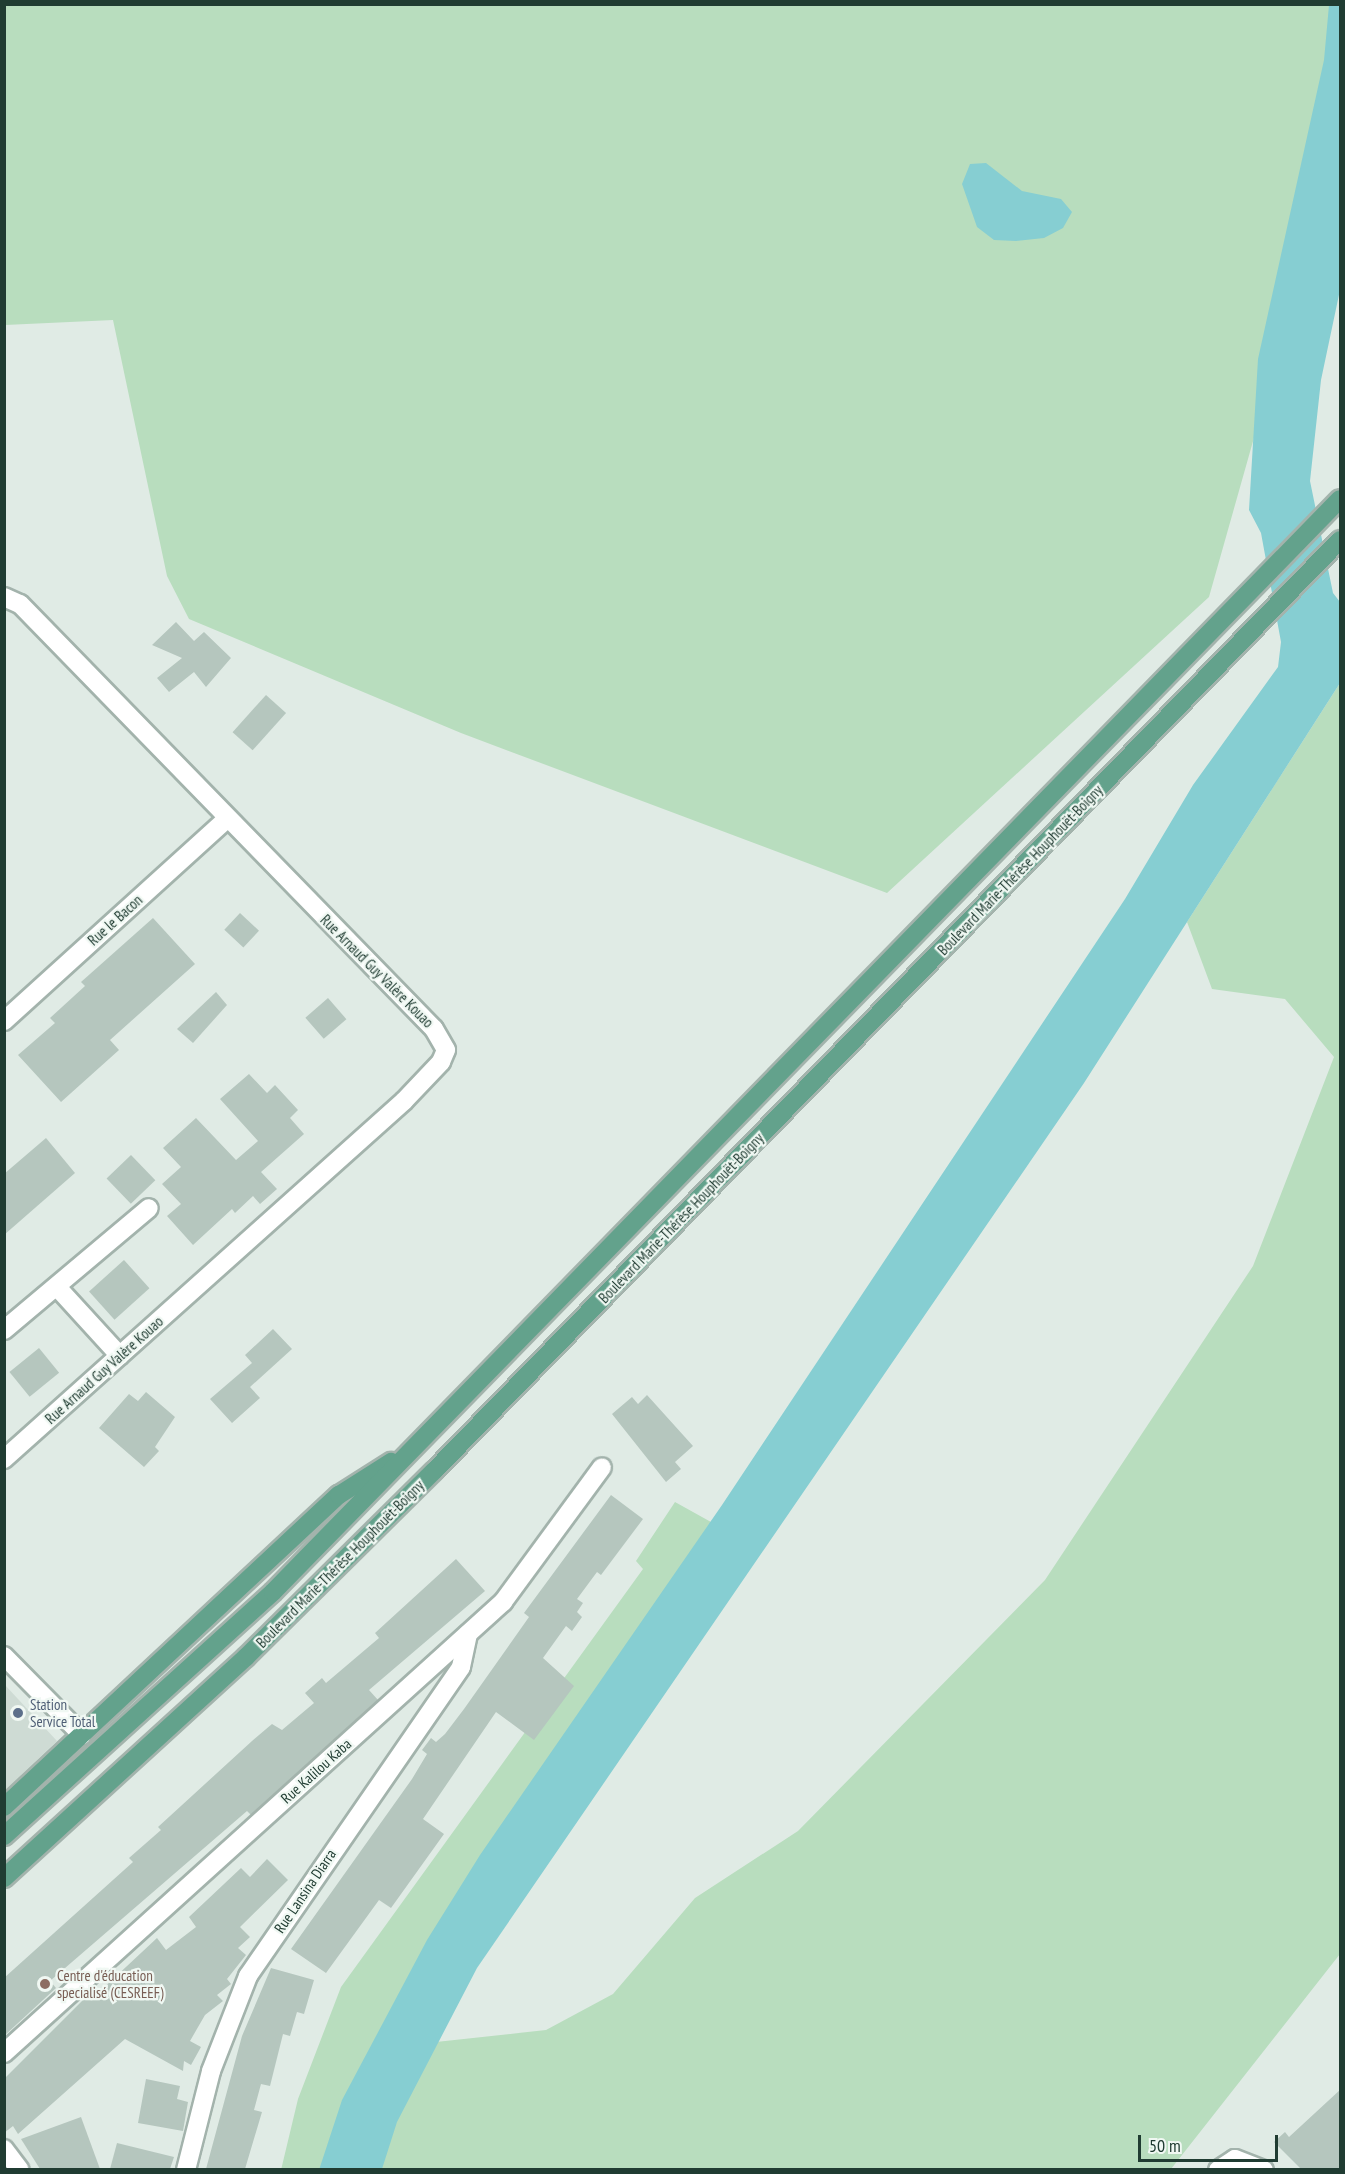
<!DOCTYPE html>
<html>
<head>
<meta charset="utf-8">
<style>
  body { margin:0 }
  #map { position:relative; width:1345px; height:2174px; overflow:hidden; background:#e0ebe5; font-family:"PT Sans Narrow",sans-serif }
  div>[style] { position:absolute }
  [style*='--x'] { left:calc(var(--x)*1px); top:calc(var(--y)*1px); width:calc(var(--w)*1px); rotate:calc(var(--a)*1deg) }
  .built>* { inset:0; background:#cedbd4 }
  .green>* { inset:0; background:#b8ddbe }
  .water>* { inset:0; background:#86ced2 }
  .building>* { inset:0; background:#b5c6be; transform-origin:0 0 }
  .roads { filter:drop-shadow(2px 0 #a3b3ac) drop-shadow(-2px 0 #a3b3ac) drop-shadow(0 2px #a3b3ac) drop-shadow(0 -2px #a3b3ac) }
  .minor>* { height:18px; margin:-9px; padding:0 9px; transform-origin:9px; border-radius:9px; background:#fff }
  .major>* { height:18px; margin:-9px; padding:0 9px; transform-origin:9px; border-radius:9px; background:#63a28c }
  .dots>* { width:16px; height:16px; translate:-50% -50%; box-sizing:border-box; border:3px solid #f0f8f3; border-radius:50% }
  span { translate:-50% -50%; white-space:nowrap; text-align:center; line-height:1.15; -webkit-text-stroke:4.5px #f0f8f3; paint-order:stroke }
  .street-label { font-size:15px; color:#203c32 }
  .service-label { font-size:15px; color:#4e5e75 }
  .left { translate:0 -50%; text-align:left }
  .education-label { font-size:15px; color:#785e54 }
  .frame { position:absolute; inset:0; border:6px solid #203c32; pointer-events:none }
  .scale { position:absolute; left:1138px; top:2135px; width:140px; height:27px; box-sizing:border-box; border:3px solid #203c32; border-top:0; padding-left:8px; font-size:18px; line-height:21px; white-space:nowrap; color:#203c32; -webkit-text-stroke:4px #f0f8f3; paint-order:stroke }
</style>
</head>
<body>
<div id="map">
  <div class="built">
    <i style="clip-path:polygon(5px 1685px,57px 1741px,5px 1790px)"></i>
  </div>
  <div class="green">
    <i style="clip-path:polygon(4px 5px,1340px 5px,1313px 229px,1209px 597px,887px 893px,461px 733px,189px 619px,167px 576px,113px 320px,5px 325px)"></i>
    <i style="clip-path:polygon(1340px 683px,1340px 1954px,1171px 2169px,281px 2170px,298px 2099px,341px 1987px,643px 1569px,636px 1561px,675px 1502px,738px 1537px,399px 2046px,546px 2030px,613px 1994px,695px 1898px,798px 1831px,1045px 1580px,1253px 1266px,1334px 1057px,1285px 999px,1212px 989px,1187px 922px)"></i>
  </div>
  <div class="water">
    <i style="clip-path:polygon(1329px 5px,1340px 5px,1340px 290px,1321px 380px,1310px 481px,1333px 593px,1340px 602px,1340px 683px,1084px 1083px,477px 1968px,397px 2122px,382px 2169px,319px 2170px,342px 2100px,427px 1940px,480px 1855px,722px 1505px,1125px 899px,1193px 785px,1278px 667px,1281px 642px,1261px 533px,1249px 510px,1258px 359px,1324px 60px)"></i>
    <i style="clip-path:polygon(986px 163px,1022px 191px,1061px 199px,1072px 212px,1063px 228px,1044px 238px,1016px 241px,994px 240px,977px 227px,962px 184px,970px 164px)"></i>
  </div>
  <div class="building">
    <i style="clip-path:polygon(176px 622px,194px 641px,204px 632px,231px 658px,206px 687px,194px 672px,169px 692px,157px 678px,182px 658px,152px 645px)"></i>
    <i style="left:266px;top:695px;width:27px;height:50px;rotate:42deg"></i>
    <i style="left:240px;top:913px;width:26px;height:23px;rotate:43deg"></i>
    <i style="clip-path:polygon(153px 918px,195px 964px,110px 1040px,119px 1050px,61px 1102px,18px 1055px,55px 1023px,50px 1018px,85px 986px,81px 982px)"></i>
    <i style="clip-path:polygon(216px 992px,227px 1005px,193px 1043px,177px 1029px)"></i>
    <i style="left:328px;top:998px;width:28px;height:30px;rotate:49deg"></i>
    <i style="clip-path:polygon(249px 1074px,267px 1093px,275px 1085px,298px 1110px,290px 1118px,304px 1134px,261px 1172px,277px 1189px,260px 1204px,253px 1196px,235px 1213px,232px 1209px,193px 1245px,167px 1216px,181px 1204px,162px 1184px,181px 1167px,163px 1148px,196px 1118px,236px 1160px,258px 1141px,220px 1099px)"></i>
    <i style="clip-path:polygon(46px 1138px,75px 1173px,4px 1235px,4px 1174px)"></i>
    <i style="left:131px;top:1155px;width:35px;height:34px;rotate:46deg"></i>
    <i style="left:124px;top:1260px;width:38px;height:47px;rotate:48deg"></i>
    <i style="clip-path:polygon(273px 1329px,292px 1349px,250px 1387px,260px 1398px,232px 1423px,210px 1399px,252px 1363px,245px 1355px)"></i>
    <i style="left:39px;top:1348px;width:32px;height:38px;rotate:51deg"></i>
    <i style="clip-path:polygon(146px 1392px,175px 1417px,155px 1447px,159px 1451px,144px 1467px,99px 1428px,129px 1394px,138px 1401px)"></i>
    <i style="clip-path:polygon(647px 1395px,693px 1446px,675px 1462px,681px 1469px,666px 1482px,612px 1414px,632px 1397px,638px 1404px)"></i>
    <i style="clip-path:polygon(611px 1495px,643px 1519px,601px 1575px,597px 1572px,577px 1599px,583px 1603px,577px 1612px,582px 1617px,572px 1631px,566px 1626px,543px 1658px,574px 1686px,534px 1740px,496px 1712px,423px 1819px,444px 1834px,391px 1908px,379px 1900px,326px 1973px,291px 1949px,412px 1779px,427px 1754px,422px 1750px,431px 1738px,436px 1742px,445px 1734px,464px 1709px,529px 1617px,524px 1613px)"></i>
    <i style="clip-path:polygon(456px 1559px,485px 1591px,369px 1690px,378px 1700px,251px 1815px,247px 1811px,50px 1981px,56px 1988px,4px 2036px,4px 1978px,133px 1862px,129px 1858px,161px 1830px,158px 1827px,252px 1741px,272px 1724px,282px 1730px,314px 1703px,305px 1693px,322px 1678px,326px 1683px,379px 1638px,375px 1633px)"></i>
    <i style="clip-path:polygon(267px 1859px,288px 1880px,240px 1927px,250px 1937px,238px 1948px,246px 1955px,227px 1979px,231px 1984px,217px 1995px,223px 2001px,205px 2015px,190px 2041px,201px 2047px,191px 2065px,184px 2061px,183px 2071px,125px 2039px,18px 2134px,13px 2126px,4px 2133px,4px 2079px,92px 1991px,96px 1995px,157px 1938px,166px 1950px,196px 1927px,189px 1917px,241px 1868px,250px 1877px)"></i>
    <i style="clip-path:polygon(271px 1968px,314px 1980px,304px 2014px,297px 2012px,290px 2036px,283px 2034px,270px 2086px,261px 2084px,254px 2110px,262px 2112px,245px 2169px,206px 2169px,242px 2036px)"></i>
    <i style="clip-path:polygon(146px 2079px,180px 2086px,177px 2099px,188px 2102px,183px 2131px,138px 2123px)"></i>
    <i style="clip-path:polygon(1341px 2089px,1341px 2169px,1301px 2169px,1274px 2142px,1285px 2132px,1289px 2137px)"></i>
    <i style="clip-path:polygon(81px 2117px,100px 2169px,40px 2169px,21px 2139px)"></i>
    <i style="clip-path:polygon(117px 2143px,174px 2157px,170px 2169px,110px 2169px)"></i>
  </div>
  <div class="roads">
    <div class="minor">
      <i style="--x:4;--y:597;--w:17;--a:24"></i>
      <i style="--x:20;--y:604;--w:593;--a:45.75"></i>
      <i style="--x:434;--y:1029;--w:24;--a:60"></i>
      <i style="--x:446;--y:1050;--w:13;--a:113"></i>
      <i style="--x:441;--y:1062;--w:54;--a:133.5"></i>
      <i style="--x:404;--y:1101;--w:537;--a:138.17"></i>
      <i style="--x:4;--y:1021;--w:299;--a:-42.2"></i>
      <i style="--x:57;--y:1287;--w:93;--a:47.6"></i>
      <i style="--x:4;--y:1330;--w:189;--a:-40.1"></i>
      <i style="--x:4;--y:1656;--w:111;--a:45.4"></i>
      <i style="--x:4;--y:2053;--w:673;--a:-42.11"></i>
      <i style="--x:503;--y:1602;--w:167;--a:-53.7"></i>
      <i style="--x:4;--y:2149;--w:26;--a:53"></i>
      <i style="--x:186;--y:2170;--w:102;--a:-75.8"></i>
      <i style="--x:211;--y:2071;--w:102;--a:-68.7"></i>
      <i style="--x:248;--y:1976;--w:375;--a:-55.4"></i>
      <i style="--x:461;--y:1667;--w:34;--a:-78"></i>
      <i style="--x:1218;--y:2170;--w:20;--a:-33"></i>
      <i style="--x:1235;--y:2159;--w:31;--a:21"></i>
    </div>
    <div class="major">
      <i style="--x:4;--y:1807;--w:458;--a:-43"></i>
      <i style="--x:339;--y:1495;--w:62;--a:-32.4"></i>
      <i style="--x:4;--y:1836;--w:363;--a:-42.2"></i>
      <i style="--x:273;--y:1592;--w:1527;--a:-45.69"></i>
      <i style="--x:4;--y:1878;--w:328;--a:-42.4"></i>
      <i style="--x:246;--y:1657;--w:264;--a:-44.7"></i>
      <i style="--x:434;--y:1471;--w:1299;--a:-45.78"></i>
    </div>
  </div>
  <div class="dots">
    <i style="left:18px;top:1713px;background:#5c6f8a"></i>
    <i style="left:45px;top:1984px;background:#8d6e63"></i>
  </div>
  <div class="street-label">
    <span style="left:1020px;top:870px;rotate:-46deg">Boulevard Marie-Thérèse Houphouët-Boigny</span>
    <span style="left:115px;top:920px;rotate:-42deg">Rue le Bacon</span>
    <span style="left:377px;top:971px;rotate:45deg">Rue Arnaud Guy Valère Kouao</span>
    <span style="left:681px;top:1218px;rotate:-46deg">Boulevard Marie-Thérèse Houphouët-Boigny</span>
    <span style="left:104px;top:1370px;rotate:-42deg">Rue Arnaud Guy Valère Kouao</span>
    <span style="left:340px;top:1564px;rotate:-45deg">Boulevard Marie-Thérèse Houphouët-Boigny</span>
    <span style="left:316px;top:1771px;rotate:-42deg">Rue Kalilou Kaba</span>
    <span style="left:305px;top:1891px;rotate:-56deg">Rue Lansina Diarra</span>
  </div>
  <div class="service-label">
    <span class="left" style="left:30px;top:1713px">Station<br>Service Total</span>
  </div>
  <div class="education-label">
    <span class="left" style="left:57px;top:1984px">Centre d'éducation<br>specialisé (CESREEF)</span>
  </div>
  <div class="frame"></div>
  <div class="scale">50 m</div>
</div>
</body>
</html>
